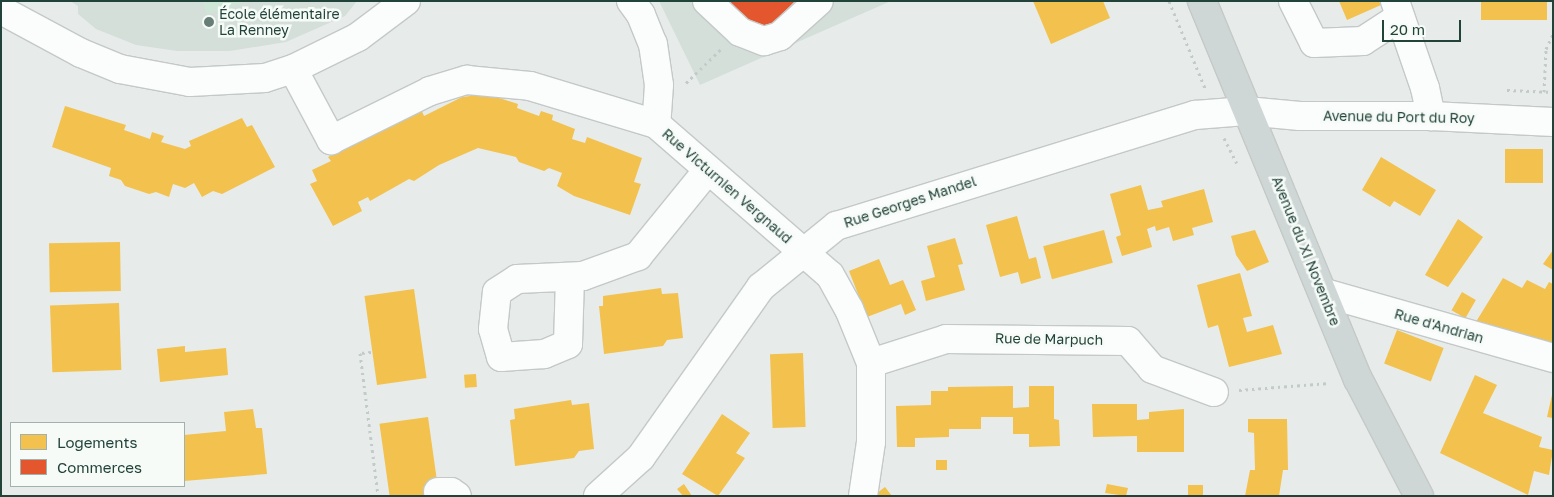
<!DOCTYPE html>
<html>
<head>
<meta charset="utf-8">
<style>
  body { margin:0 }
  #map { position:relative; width:1554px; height:497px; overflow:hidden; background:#e7ecea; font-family:"Golos Text",sans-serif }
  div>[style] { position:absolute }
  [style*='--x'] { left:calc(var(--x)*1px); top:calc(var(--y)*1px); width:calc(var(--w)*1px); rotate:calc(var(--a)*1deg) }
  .built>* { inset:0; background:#d4dfda }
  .green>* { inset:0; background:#cfe6d6 }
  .homes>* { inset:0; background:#f2c14e; transform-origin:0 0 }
  .shops>* { inset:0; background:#e4572e }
  .path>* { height:3px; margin-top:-1.5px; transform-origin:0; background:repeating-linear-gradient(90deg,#c2cbc9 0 2.5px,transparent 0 6.5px) }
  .roads { filter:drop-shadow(1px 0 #c4c9c7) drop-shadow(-1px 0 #c4c9c7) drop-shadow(0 1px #c4c9c7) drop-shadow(0 -1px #c4c9c7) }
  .minor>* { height:28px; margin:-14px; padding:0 14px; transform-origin:14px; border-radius:14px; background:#fbfcfc }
  .major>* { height:28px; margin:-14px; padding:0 14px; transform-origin:14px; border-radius:14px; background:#ced7d5 }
  .dots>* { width:14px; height:14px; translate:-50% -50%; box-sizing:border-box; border:2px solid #f6fbf8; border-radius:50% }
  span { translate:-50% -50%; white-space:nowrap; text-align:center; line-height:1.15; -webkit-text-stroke:5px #f6fbf8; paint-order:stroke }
  .poi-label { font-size:14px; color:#224339 }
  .left { translate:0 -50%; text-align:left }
  .street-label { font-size:14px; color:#224339 }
  .frame { position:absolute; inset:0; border:2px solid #224339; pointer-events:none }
  .legend { position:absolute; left:10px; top:422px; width:175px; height:65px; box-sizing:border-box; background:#f6fbf8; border:1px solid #a1b1ac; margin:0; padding:6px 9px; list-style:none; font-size:15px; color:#224339 }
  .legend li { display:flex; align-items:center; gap:10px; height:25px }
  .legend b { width:25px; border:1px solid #a1b1ac }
  .scale { position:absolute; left:1382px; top:20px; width:79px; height:22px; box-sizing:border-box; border:2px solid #224339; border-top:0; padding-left:6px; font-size:15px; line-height:18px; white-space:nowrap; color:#224339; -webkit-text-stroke:4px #f6fbf8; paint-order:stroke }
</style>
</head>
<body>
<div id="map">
  <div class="built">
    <i style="clip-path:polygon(70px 1px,357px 1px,345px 16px,286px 42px,230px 51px,177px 51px,136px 45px,96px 29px,78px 14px,78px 6px)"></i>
    <i style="clip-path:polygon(659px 1px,891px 1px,700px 85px)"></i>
  </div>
  <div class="green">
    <i style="clip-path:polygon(203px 1px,248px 1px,207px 14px)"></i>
  </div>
  <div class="homes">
    <i style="clip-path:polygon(1033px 1px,1103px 1px,1110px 18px,1051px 44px)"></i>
    <i style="clip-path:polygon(1339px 1px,1379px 1px,1381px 5px,1347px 20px)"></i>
    <i style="left:1481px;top:1px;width:66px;height:19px"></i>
    <i style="clip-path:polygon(487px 94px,518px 104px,517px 108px,539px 116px,541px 111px,553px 115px,552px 120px,575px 129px,572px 139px,585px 143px,587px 137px,642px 158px,634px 182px,641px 184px,630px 215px,574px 196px,557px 186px,562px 173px,549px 168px,544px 171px,519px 162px,516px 157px,478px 148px,439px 165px,414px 181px,409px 179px,370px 201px,368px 197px,358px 202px,362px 211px,333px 226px,310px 184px,317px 181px,312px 170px,331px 161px,328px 157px,421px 109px,424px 116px,462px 97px)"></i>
    <i style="clip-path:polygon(65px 106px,126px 125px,124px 130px,150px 139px,152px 132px,164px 136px,161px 142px,185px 149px,191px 146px,189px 141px,242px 118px,247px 127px,252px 125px,275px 167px,222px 194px,213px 191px,202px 197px,194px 183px,185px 188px,173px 184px,169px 197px,156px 192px,149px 194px,125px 186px,121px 180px,109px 176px,111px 168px,52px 147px)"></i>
    <i style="left:1505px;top:149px;width:38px;height:34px"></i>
    <i style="clip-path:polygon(1381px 157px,1436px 190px,1420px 216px,1394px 201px,1390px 207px,1362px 190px)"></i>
    <i style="clip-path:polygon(1141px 185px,1148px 210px,1163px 207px,1161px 201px,1204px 189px,1213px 222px,1192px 228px,1194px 235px,1173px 241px,1169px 227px,1156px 231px,1155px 226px,1147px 229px,1152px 247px,1122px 256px,1116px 237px,1121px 235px,1110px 194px)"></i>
    <i style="clip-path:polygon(1017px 216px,1029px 259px,1036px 257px,1041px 278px,1021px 284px,1018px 272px,1000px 277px,986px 225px)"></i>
    <i style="clip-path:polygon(1458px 219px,1483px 237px,1448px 287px,1425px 275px)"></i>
    <i style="left:1104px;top:230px;width:34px;height:63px;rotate:75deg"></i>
    <i style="clip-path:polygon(1255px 230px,1269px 262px,1247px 271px,1236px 255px,1231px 236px)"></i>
    <i style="clip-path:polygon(955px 238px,963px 264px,958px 265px,965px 290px,926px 301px,921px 281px,935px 277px,927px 246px)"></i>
    <i style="left:120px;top:242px;width:49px;height:71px;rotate:89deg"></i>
    <i style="clip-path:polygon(1553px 250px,1553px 270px,1543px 264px)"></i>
    <i style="clip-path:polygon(879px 259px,890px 285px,903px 280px,916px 310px,905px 315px,901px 304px,867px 317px,849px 271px)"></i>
    <i style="clip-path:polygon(1240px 273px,1252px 316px,1243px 318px,1247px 332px,1273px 325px,1282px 354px,1229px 367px,1218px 325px,1208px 328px,1197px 285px)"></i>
    <i style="clip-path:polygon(1503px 278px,1522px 288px,1527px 280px,1545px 289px,1549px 282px,1553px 284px,1553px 349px,1474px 325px)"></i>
    <i style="clip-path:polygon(661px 288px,662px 294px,678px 293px,683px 338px,667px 340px,663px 346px,604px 354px,599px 306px,603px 306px,603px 296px)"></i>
    <i style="left:414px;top:289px;width:90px;height:50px;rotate:82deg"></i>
    <i style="left:1462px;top:292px;width:16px;height:21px;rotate:30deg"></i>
    <i style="left:119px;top:303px;width:67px;height:69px;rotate:88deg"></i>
    <i style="left:1397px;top:330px;width:50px;height:36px;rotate:21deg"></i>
    <i style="clip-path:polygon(185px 346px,185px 352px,226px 348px,228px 375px,160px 382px,157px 349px)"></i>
    <i style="left:803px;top:353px;width:74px;height:33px;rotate:88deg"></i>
    <i style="left:476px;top:374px;width:13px;height:12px;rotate:86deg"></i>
    <i style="clip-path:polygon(1475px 375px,1497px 385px,1483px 413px,1542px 437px,1539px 447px,1553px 450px,1549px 475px,1534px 471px,1528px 495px,1440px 453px)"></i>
    <i style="clip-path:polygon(1013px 386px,1013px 408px,1029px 407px,1029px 386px,1054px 386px,1054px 419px,1059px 420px,1060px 446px,1029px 447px,1029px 434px,1013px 434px,1013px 417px,981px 417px,981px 429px,949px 429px,949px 437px,915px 438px,915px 447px,897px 447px,896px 406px,931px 405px,931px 391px,948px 391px,948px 387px)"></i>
    <i style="clip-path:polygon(1552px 395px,1553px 395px,1553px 418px,1547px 417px)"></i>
    <i style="clip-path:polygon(571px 400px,572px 405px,589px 403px,594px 449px,579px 451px,574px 458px,515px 466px,510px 420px,515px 419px,514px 409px)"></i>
    <i style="clip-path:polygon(1092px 404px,1137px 404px,1137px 420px,1149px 419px,1149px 412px,1184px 409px,1184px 452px,1137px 452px,1137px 436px,1093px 437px)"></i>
    <i style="clip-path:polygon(253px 409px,256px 428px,262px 428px,267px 474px,184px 481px,184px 435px,226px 431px,224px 412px)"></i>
    <i style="clip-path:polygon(722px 414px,750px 433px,736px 453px,745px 458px,718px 496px,682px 474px)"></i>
    <i style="left:428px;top:417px;width:80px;height:49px;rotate:82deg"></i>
    <i style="clip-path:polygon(1248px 419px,1287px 419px,1288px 470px,1283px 470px,1279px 496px,1245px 496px,1250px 470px,1255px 470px,1254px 433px,1248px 432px)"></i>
    <i style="left:936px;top:460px;width:11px;height:10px"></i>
    <i style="clip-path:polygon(684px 484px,692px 496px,683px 496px,677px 489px)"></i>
    <i style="clip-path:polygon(1107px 484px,1128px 488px,1126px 496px,1105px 493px)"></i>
    <i style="left:1188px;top:485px;width:15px;height:11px"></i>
    <i style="clip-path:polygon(885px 487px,892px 496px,878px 496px,877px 493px)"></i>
  </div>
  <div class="shops">
    <i style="clip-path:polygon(731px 1px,795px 1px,768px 28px,765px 26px,758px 33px,728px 4px)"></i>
  </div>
  <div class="path">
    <i style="--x:1169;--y:1;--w:94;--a:67.5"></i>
    <i style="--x:686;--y:83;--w:49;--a:-44.2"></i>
    <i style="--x:1507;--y:90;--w:46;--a:2.5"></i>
    <i style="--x:1544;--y:92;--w:43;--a:-87.3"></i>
    <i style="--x:1546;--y:49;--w:17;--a:-65"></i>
    <i style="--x:1224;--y:138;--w:28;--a:63"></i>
    <i style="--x:371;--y:352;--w:11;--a:175"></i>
    <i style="--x:360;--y:353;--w:144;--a:82.8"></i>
    <i style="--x:1239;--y:390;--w:91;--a:-4.4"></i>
  </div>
  <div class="roads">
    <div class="minor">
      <i style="--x:631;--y:1;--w:17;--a:54"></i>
      <i style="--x:641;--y:15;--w:31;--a:68"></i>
      <i style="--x:653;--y:44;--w:41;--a:81.7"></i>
      <i style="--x:659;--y:85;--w:39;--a:94"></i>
      <i style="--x:656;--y:124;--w:230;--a:41"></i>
      <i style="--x:830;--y:275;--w:39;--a:61"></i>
      <i style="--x:849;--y:309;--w:58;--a:67.8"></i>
      <i style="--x:871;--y:363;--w:79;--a:90"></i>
      <i style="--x:871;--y:442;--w:55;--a:98.4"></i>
      <i style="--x:707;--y:1;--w:45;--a:43.2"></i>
      <i style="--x:740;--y:32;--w:26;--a:21"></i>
      <i style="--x:764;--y:41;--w:17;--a:-17"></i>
      <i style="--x:780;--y:36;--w:52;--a:-41.9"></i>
      <i style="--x:1293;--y:1;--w:47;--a:63.4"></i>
      <i style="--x:1314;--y:43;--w:49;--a:-2.3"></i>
      <i style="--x:1363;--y:41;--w:44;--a:-33"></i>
      <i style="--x:1395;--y:1;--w:92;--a:71"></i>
      <i style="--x:1425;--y:88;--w:29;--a:78"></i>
      <i style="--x:1;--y:10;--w:91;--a:28.3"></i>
      <i style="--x:81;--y:53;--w:42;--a:22.3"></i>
      <i style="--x:120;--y:69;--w:71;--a:10.5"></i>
      <i style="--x:190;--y:82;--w:75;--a:-3.1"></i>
      <i style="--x:265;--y:78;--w:29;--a:-18"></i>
      <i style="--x:293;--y:69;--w:72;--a:-26.2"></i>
      <i style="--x:358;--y:37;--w:60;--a:-36.9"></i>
      <i style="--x:293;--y:69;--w:81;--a:61.8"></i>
      <i style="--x:331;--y:140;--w:110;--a:-26.3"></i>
      <i style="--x:430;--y:91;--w:39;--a:-17"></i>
      <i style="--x:467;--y:80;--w:63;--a:5.4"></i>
      <i style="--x:530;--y:86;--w:132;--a:16.8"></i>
      <i style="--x:570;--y:277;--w:67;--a:91.7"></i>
      <i style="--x:568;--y:344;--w:26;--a:157"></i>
      <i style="--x:544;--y:354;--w:43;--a:176"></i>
      <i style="--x:501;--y:357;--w:29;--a:-106"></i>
      <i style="--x:493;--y:329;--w:37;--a:-84"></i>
      <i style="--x:497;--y:292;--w:24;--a:-33"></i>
      <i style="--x:517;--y:279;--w:66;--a:-2.6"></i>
      <i style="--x:583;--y:276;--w:59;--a:-20"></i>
      <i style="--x:638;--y:256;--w:111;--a:-50.9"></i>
      <i style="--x:1325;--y:293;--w:237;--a:15.9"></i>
      <i style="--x:871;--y:363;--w:79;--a:-17.7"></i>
      <i style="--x:946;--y:339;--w:182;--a:0.6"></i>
      <i style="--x:1128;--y:341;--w:37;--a:49"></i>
      <i style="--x:1152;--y:369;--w:66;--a:20.4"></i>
      <i style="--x:438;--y:492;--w:13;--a:0"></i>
      <i style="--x:451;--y:492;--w:7;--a:34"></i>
      <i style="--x:598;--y:496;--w:58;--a:-42.2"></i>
      <i style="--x:641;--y:457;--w:208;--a:-54.8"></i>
      <i style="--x:761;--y:287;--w:97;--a:-39.1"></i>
      <i style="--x:836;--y:226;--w:376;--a:-17.2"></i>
      <i style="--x:1195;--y:115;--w:51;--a:-4.5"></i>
      <i style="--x:1246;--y:111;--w:54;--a:5.3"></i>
      <i style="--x:1300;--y:116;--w:131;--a:0"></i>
      <i style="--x:1431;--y:116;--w:122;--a:2.8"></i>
    </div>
    <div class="major">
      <i style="--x:1202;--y:1;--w:409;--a:67.6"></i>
      <i style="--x:1358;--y:379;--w:132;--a:62.5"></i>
    </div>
  </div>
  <div class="dots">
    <i style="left:209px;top:22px;background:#677e77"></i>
  </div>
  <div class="poi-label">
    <span class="left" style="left:219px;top:22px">École élémentaire<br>La Renney</span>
  </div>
  <div class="street-label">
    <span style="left:1399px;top:117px;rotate:1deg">Avenue du Port du Roy</span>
    <span style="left:727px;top:186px;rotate:41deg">Rue Victurnien Vergnaud</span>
    <span style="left:910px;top:202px;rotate:-18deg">Rue Georges Mandel</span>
    <span style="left:1306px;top:251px;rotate:68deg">Avenue du XI Novembre</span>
    <span style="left:1439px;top:326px;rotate:16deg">Rue d'Andrian</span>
    <span style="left:1049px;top:339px;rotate:1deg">Rue de Marpuch</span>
  </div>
  <div class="frame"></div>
  <ul class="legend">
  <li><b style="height:14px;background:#f2c14e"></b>Logements</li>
  <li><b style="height:14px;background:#e4572e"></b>Commerces</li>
  </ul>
  <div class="scale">20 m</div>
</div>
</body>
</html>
